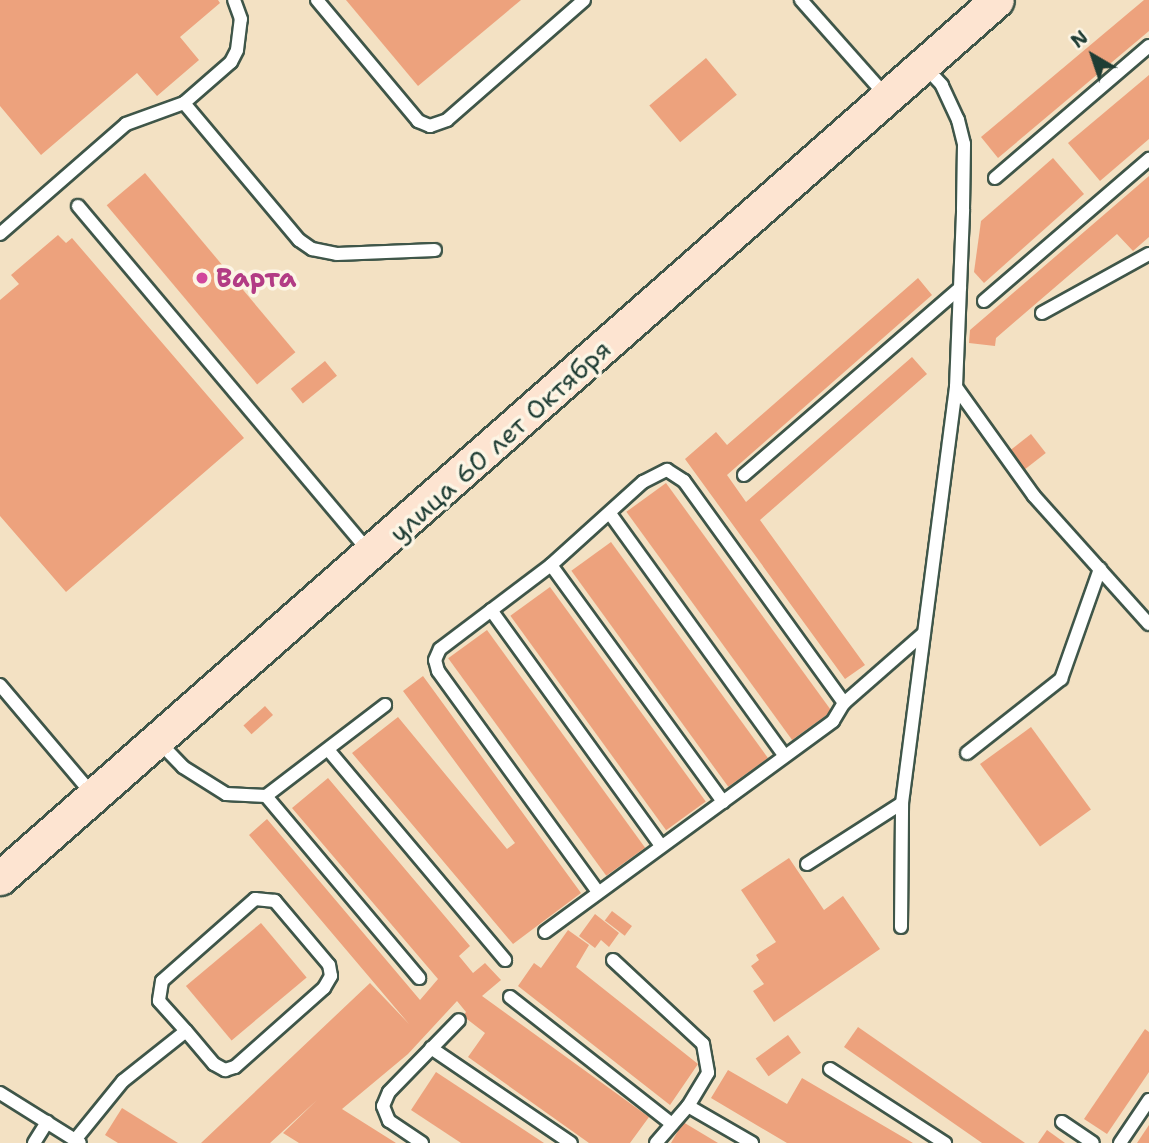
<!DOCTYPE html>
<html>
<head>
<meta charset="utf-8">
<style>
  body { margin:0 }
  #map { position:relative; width:1149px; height:1143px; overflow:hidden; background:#f3e1c3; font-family:"Shantell Sans",sans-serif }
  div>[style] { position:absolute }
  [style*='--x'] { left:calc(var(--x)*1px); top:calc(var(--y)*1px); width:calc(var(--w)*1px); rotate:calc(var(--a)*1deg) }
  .building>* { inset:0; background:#eda27d; transform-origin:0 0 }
  .roads { filter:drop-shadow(2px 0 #3f5649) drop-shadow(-2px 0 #3f5649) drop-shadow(0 2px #3f5649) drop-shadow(0 -2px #3f5649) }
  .service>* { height:12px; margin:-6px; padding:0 6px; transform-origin:6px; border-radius:6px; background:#fff }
  .secondary>* { height:33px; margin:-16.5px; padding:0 16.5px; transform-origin:16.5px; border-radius:16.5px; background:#fde4d1 }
  .dots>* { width:19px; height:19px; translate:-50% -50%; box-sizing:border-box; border:4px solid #fcf5e5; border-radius:50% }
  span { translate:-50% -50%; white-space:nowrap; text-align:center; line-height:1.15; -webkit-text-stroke:7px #fcf5e5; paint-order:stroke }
  .hotel-label { font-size:26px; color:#b23c85; font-weight:700 }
  .left { translate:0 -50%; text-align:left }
  .street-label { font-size:26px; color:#1f3d34 }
  .north { position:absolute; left:1058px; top:21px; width:70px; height:70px; -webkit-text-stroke:5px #fcf5e5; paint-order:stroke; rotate:321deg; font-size:19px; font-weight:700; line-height:28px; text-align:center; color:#1f3d34 }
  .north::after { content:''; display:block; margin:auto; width:24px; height:32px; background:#1f3d34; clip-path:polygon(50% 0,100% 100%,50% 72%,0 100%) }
</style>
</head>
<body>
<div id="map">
  <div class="building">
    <i style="clip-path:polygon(0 0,218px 0,220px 3px,180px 37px,199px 60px,157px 96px,137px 73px,41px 155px,0 106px)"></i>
    <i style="clip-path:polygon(346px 0,521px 0,418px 86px)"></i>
    <i style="clip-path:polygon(1144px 0,1149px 0,1149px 31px,998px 158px,981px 137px)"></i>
    <i style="left:706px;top:58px;width:48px;height:74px;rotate:50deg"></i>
    <i style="clip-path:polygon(1149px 75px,1149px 139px,1100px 181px,1068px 143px)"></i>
    <i style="clip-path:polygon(1053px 158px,1084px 194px,984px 283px,974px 272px,981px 221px)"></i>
    <i style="left:145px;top:173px;width:234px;height:50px;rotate:50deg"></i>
    <i style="clip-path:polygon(1149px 176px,1149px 237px,1133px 251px,1117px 234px,996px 338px,995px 346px,969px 343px,970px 330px)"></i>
    <i style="clip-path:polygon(58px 235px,66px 243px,72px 238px,244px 438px,66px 592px,0 516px,0 300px,19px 284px,11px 275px)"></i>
    <i style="clip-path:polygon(918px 278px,932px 295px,727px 475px,746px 502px,912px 357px,927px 374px,760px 520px,865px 665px,845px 679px,685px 459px,716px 432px,727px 445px)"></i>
    <i style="left:325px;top:361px;width:19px;height:44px;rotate:51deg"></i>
    <i style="left:1031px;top:434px;width:24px;height:28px;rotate:52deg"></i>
    <i style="left:666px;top:483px;width:282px;height:49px;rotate:54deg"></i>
    <i style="left:611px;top:542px;width:267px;height:49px;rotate:54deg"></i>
    <i style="left:550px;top:587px;width:265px;height:49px;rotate:54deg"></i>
    <i style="left:487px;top:630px;width:269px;height:48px;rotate:54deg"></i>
    <i style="clip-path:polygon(423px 676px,581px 893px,513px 944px,352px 753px,398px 717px,507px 849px,515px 843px,403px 691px)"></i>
    <i style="left:265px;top:706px;width:12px;height:29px;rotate:48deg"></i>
    <i style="left:1031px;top:727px;width:102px;height:63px;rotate:54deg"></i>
    <i style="clip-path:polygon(328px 778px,470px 946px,459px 956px,473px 973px,485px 963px,501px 980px,482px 996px,649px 1117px,630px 1143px,589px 1143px,468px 1057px,485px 1033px,463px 1016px,466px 1012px,457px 1001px,408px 1054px,342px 1109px,396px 1143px,299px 1143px,283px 1133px,317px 1100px,270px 1143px,201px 1143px,370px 983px,409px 1024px,249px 835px,267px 819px,420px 1000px,438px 979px,292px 808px)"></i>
    <i style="clip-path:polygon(789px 858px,824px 910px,843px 896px,880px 949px,774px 1022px,753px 991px,764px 984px,751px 966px,759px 960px,756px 955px,776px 942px,741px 890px)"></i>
    <i style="left:612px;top:911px;width:25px;height:12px;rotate:37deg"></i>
    <i style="clip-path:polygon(595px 914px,619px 933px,609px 947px,601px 940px,595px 948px,579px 936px)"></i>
    <i style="left:261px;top:923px;width:71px;height:98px;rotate:50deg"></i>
    <i style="clip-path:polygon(568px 930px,589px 945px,576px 967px,698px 1064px,670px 1105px,518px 986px,534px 963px,541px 968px)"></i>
    <i style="clip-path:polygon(858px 1027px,1025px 1143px,982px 1143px,844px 1047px)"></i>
    <i style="clip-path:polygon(1145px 1029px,1149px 1032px,1149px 1072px,1107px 1134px,1084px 1119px)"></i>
    <i style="left:788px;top:1035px;width:22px;height:40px;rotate:54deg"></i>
    <i style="clip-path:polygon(728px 1070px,787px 1104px,802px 1078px,913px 1143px,787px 1143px,711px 1098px)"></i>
    <i style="clip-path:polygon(436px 1072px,544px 1143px,461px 1143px,411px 1110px)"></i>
    <i style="clip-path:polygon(122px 1108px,178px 1143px,118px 1143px,105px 1135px)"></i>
    <i style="clip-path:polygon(683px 1122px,718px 1143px,671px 1143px)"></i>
    <i style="clip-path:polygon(1149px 1125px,1149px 1143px,1137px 1143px)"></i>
    <i style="clip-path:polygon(1047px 1130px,1065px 1143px,1038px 1143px)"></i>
  </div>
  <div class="roads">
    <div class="service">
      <i style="--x:317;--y:0;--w:158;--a:50.1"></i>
      <i style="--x:418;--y:121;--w:13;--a:23"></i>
      <i style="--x:430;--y:126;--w:18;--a:-19"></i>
      <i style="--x:447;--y:120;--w:182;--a:-41.2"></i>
      <i style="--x:801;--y:0;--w:130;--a:48.4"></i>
      <i style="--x:184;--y:103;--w:62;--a:-41.1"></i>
      <i style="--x:231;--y:62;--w:13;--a:-63"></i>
      <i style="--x:237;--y:50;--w:31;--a:-83"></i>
      <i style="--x:241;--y:19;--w:20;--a:-110"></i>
      <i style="--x:995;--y:178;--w:203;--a:-40.6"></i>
      <i style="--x:78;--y:206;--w:451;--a:49.9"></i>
      <i style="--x:0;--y:234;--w:167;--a:-41.1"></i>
      <i style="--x:126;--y:124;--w:62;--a:-19.9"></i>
      <i style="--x:184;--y:103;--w:179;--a:50"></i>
      <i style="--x:299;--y:240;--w:16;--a:35"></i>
      <i style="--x:312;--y:249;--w:25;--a:11"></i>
      <i style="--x:337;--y:254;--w:98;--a:-2.3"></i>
      <i style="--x:984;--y:301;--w:218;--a:-40.7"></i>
      <i style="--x:1042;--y:313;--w:122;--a:-28.9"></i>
      <i style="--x:956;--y:387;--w:134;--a:54.4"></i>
      <i style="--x:1034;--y:496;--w:172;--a:48.1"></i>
      <i style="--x:744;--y:475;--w:286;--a:-40.9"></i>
      <i style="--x:611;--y:515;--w:297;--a:54.2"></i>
      <i style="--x:551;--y:565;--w:293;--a:54"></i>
      <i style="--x:491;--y:610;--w:291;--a:54.2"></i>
      <i style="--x:0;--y:685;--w:144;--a:49.8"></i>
      <i style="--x:159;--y:742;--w:35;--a:46"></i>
      <i style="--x:183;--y:767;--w:51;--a:32.1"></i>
      <i style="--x:226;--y:794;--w:40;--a:2.9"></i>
      <i style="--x:266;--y:796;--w:150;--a:-37.4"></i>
      <i style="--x:330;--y:752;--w:272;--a:49.9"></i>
      <i style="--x:967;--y:753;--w:120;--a:-38.2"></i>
      <i style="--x:1061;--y:679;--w:117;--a:-70.5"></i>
      <i style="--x:266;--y:796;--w:238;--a:49.9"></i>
      <i style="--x:807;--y:864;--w:113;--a:-32.7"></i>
      <i style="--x:598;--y:892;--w:273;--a:-125.9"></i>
      <i style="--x:438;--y:671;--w:11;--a:-105"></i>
      <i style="--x:435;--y:660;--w:12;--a:-66"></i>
      <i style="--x:440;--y:649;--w:139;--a:-37.1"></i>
      <i style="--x:551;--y:565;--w:124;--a:-42.1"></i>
      <i style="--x:643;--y:482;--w:27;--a:-27"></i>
      <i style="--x:667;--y:470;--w:20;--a:33"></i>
      <i style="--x:684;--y:481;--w:274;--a:54.2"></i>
      <i style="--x:901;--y:927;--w:124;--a:-89.5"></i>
      <i style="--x:902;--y:803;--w:419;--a:-82.6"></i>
      <i style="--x:956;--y:387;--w:178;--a:-87.7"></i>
      <i style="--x:963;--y:209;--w:65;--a:-89.1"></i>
      <i style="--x:964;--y:144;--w:25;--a:-104"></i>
      <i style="--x:958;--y:120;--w:38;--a:-115"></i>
      <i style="--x:942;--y:85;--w:26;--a:-133"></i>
      <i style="--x:545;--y:932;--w:357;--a:-36.2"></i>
      <i style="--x:833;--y:721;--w:21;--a:-59"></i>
      <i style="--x:844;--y:703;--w:106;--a:-41.2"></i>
      <i style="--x:613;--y:960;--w:123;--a:43"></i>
      <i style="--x:703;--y:1044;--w:29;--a:80"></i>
      <i style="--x:708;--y:1073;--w:39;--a:121"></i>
      <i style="--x:510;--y:997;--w:206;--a:38.1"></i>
      <i style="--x:431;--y:1048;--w:169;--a:34.2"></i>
      <i style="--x:830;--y:1069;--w:137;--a:32.8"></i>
      <i style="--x:0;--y:1093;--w:94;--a:32"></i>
      <i style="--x:1062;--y:1122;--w:37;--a:34"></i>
      <i style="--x:75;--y:1140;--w:76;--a:-50.9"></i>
      <i style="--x:123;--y:1081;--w:80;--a:-38.4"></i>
      <i style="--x:186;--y:1031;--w:43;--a:49.7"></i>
      <i style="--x:214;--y:1064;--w:13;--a:29"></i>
      <i style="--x:225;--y:1070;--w:10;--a:-17"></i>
      <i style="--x:235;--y:1067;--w:119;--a:-41.6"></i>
      <i style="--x:324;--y:988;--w:14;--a:-60"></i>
      <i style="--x:331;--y:976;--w:11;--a:-100"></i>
      <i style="--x:329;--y:965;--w:84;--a:-130.2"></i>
      <i style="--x:275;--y:901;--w:20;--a:-174"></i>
      <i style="--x:255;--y:899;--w:124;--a:138.6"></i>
      <i style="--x:162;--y:981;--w:20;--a:99"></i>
      <i style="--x:159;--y:1001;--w:40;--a:48"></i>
      <i style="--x:34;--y:1143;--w:25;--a:-58"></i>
      <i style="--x:422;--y:1143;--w:40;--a:-146"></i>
      <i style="--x:389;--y:1121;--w:16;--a:-112"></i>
      <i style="--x:383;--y:1106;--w:15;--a:-67"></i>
      <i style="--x:389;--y:1092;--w:100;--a:-45.8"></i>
      <i style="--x:656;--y:1143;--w:49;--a:-49.1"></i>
      <i style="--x:688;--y:1106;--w:74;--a:30"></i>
      <i style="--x:1120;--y:1143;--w:52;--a:-56"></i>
    </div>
    <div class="secondary">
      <i style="--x:0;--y:878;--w:1328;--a:-41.37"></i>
    </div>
  </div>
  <div class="dots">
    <i style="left:202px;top:278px;background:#d1479c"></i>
  </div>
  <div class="hotel-label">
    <span class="left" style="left:216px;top:278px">Варта</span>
  </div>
  <div class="street-label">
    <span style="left:500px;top:441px;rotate:-42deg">улица 60 лет Октября</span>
  </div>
  <div class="north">N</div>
</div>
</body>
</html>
